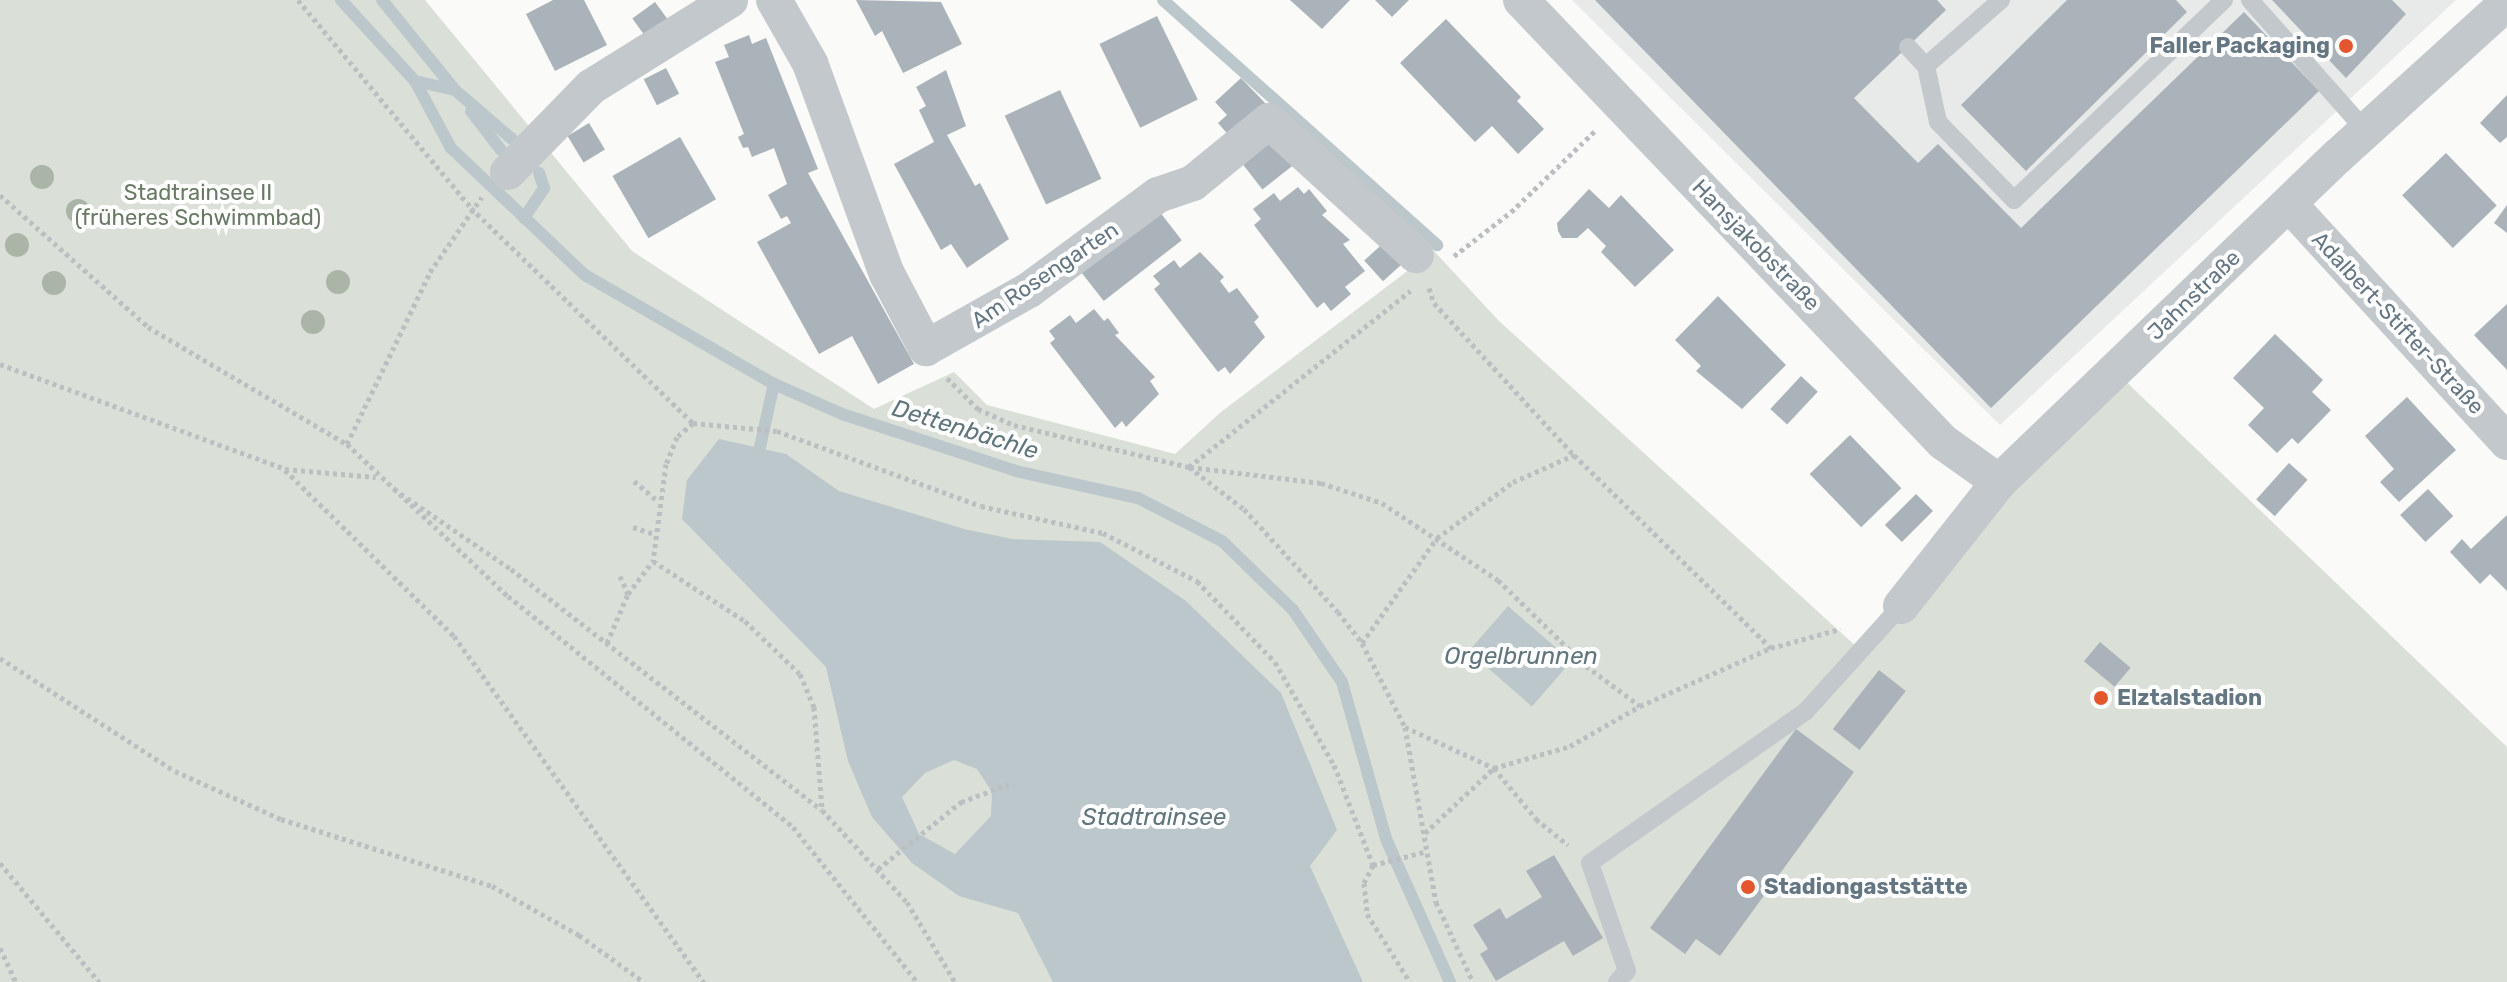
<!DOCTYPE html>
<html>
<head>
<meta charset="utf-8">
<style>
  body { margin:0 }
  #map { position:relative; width:2507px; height:982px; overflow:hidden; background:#fafaf8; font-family:Rubik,sans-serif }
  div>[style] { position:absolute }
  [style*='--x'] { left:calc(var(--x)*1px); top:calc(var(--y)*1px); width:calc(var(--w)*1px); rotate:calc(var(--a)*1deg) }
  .built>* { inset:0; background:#e8e9e9 }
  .green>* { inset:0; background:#dadfd7 }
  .water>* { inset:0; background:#bbc7cb; transform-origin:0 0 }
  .stream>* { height:12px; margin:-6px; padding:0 6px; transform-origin:6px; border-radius:6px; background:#bbc7cb }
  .building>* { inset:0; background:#aab3b9; transform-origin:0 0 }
  .path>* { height:5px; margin-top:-2.5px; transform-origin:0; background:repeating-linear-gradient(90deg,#bbbfc2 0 4px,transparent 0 8px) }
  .lane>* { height:18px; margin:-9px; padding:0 9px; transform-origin:9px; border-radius:9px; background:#c3c8cc }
  .street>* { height:36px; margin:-18px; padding:0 18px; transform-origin:18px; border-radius:18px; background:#c3c8cc }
  .trees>* { width:24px; height:24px; margin:-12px; border-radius:50%; background:#aab4a7 }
  .dots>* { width:22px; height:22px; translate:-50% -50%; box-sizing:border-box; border:4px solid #fff; border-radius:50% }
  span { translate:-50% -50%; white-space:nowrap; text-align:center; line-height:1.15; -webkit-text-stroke:8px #fff; paint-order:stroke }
  .poi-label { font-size:22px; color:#657683; font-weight:700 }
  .right { translate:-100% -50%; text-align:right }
  .left { translate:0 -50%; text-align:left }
  .park-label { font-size:22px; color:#687a64 }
  .street-label { font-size:22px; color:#657683 }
  .water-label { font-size:24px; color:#60757c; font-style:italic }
</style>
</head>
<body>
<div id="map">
  <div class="built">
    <i style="clip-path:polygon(1572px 0,2456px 0,2000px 425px)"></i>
  </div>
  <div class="green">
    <i style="clip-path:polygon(0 0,425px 0,632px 251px,874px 409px,954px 372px,987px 405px,1175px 454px,1221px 412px,1434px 251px,1498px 320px,1859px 649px,2116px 372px,2507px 747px,2507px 982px,0 982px)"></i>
  </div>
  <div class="water">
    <i style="clip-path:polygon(evenodd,719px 439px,786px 454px,839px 491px,964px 529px,1012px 539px,1100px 542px,1186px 601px,1281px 693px,1337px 830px,1310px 866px,1363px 982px,1053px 982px,1018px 913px,959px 896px,912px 863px,872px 817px,848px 761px,826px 667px,682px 519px,687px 480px,719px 439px,954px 760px,977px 769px,992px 792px,991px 816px,955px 854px,919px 834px,902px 797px,925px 773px,954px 760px)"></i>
    <i style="left:1508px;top:606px;width:84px;height:60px;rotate:41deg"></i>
  </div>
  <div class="stream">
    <i style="--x:341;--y:0;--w:110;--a:47.6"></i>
    <i style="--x:415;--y:81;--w:76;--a:61.8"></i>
    <i style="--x:451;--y:148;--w:185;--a:43.5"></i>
    <i style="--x:585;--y:275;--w:218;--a:30"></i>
    <i style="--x:774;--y:384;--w:74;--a:23.8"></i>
    <i style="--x:842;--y:414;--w:183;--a:18.1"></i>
    <i style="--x:1016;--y:471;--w:125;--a:12.5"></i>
    <i style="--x:1138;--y:498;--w:94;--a:27.1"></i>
    <i style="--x:1222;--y:541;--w:99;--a:44.2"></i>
    <i style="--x:1293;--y:610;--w:87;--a:55.8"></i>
    <i style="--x:1342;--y:682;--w:163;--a:74.3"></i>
    <i style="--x:1386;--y:839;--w:157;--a:65.9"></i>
    <i style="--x:382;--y:0;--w:116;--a:51"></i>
    <i style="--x:455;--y:90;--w:75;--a:40.7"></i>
    <i style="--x:1163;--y:0;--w:368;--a:41.8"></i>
    <i style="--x:415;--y:81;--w:41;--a:12.7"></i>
    <i style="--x:471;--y:111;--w:49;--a:52.4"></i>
    <i style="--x:524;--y:218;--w:36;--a:-56"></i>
    <i style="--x:544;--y:188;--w:16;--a:-108"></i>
    <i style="--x:760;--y:447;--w:65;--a:-77.5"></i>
  </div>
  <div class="building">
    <i style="clip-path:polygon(553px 0,584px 0,607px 45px,555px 71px,526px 14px)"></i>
    <i style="clip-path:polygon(856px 0,941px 2px,962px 44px,903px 73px,882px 31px,875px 36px)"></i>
    <i style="clip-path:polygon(1290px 0,1350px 0,1322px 29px)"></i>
    <i style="clip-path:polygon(1375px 0,1409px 0,1392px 17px)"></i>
    <i style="clip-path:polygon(1595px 0,1937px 0,1946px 10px,1854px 98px,1918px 163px,1938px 144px,2021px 228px,2244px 12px,2319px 91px,1991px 408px)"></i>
    <i style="clip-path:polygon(2067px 0,2176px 0,2187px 12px,2026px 171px,1961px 105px)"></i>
    <i style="clip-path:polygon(2272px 0,2392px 0,2406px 14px,2346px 78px)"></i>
    <i style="left:655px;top:2px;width:27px;height:28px;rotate:54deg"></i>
    <i style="left:1157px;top:16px;width:93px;height:64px;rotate:64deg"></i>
    <i style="clip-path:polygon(1446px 19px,1521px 97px,1517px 101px,1544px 129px,1518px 154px,1492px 126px,1475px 142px,1400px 63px)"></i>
    <i style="clip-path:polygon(749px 35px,752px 44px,766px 38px,818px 169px,808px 173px,914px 364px,878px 384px,852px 336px,819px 354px,757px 242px,791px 223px,787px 216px,781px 219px,768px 195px,787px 184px,774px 148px,752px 157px,748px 147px,743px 148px,738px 137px,744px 134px,715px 62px,729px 57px,724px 45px)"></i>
    <i style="left:666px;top:68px;width:29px;height:25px;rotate:63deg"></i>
    <i style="clip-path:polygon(946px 70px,966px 126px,947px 135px,975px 186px,980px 183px,1009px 239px,967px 268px,951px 244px,941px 250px,894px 164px,934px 142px,919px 110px,926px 106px,916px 87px)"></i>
    <i style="clip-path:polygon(1241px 78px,1267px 105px,1232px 139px,1218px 123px,1227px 115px,1215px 102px)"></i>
    <i style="left:1060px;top:90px;width:98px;height:61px;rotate:65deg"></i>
    <i style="clip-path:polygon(2507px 95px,2507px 137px,2500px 143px,2480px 123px)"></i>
    <i style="left:589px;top:123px;width:31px;height:25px;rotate:59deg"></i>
    <i style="left:680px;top:137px;width:72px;height:78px;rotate:60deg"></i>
    <i style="left:1271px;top:137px;width:36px;height:39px;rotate:52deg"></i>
    <i style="left:2446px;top:153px;width:73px;height:61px;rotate:46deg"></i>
    <i style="clip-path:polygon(1298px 187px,1304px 194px,1309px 189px,1327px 211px,1322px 215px,1350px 240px,1343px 244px,1365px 271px,1345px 287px,1351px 294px,1331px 311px,1324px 302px,1317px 308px,1254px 225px,1261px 219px,1253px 209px,1274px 193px,1280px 201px)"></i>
    <i style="clip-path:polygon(1589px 189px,1609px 208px,1621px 195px,1674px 250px,1635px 287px,1601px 252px,1606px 246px,1588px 228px,1577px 238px,1562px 238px,1558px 231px,1557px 223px)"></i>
    <i style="clip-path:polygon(2507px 205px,2507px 233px,2494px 223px)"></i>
    <i style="left:1159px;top:211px;width:37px;height:99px;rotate:52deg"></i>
    <i style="left:1388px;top:239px;width:28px;height:32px;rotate:48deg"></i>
    <i style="clip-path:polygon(1200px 252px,1224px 277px,1220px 281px,1229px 293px,1237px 288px,1259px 317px,1254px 322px,1265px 337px,1230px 374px,1225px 367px,1218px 372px,1154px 289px,1160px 284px,1153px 276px,1174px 260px,1180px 268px)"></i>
    <i style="clip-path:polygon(1718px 296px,1786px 365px,1742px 409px,1696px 371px,1701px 366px,1675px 340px)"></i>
    <i style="clip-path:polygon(2507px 304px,2507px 370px,2474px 335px)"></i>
    <i style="clip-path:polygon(1094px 309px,1104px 321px,1108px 318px,1119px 333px,1115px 335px,1155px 377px,1150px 381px,1159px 394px,1126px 427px,1122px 421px,1115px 428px,1050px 343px,1055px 339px,1049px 331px,1070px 315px,1076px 323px)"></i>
    <i style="clip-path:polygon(2275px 334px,2323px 380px,2312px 392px,2331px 410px,2298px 444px,2292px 438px,2277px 453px,2248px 425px,2264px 408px,2233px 378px)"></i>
    <i style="left:1801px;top:376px;width:23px;height:45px;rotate:43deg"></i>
    <i style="clip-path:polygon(2407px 397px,2456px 450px,2399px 502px,2380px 482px,2394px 469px,2365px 436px)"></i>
    <i style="left:1850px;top:435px;width:74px;height:56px;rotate:46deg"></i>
    <i style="left:2289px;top:463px;width:25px;height:49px;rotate:42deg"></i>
    <i style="left:2428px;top:489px;width:37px;height:38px;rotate:47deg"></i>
    <i style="left:1916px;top:494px;width:24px;height:44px;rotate:45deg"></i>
    <i style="clip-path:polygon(2507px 515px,2507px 591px,2490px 574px,2480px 584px,2450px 552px,2462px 539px,2471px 549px)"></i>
    <i style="left:2100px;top:642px;width:40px;height:25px;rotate:40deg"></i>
    <i style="left:1879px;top:670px;width:34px;height:75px;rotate:38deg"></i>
    <i style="clip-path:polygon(1796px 729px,1854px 772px,1720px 956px,1696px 939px,1685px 954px,1650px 928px)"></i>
    <i style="clip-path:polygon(1554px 855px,1603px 938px,1573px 956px,1564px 941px,1496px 981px,1480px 954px,1488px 949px,1473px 925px,1500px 908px,1506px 919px,1542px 897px,1526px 871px)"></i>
  </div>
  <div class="path">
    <i style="--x:298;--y:0;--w:271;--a:50.2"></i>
    <i style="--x:471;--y:208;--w:309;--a:44.1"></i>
    <i style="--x:693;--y:423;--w:84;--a:5.4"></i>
    <i style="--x:777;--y:431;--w:217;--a:20.2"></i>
    <i style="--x:981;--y:506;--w:125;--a:12.5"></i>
    <i style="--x:1103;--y:533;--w:106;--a:27.1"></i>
    <i style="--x:1197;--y:581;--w:112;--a:46.1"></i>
    <i style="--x:1275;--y:662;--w:119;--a:60.2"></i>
    <i style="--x:1334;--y:765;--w:107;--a:68.7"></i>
    <i style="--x:1373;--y:865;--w:20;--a:117"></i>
    <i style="--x:1364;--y:883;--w:31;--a:84"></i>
    <i style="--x:1367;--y:914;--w:80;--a:57.7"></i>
    <i style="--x:0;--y:195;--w:198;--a:41.7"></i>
    <i style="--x:148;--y:327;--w:231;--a:30.5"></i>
    <i style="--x:347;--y:444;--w:221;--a:43.4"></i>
    <i style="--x:508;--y:596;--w:367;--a:39"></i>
    <i style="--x:793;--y:827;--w:198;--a:51.3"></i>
    <i style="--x:1454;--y:256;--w:72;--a:-37.7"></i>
    <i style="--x:1511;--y:212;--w:118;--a:-44"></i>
    <i style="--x:1429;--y:288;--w:16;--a:72"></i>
    <i style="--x:1434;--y:303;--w:207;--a:47.4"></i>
    <i style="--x:1574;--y:455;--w:276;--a:44.4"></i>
    <i style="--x:1771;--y:648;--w:72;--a:-15.4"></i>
    <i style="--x:0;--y:364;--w:304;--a:20.2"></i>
    <i style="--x:285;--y:469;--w:91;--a:5"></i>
    <i style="--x:947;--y:378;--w:44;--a:45"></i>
    <i style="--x:978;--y:409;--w:39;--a:24"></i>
    <i style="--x:1014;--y:425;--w:180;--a:13.5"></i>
    <i style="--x:1189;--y:467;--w:69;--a:37.4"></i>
    <i style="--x:1244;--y:509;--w:139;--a:47.6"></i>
    <i style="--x:1338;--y:612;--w:39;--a:52"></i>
    <i style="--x:1362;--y:643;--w:94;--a:62.9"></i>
    <i style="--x:1405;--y:727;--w:178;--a:80"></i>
    <i style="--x:1436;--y:902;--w:88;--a:65.2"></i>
    <i style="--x:693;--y:423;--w:21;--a:139"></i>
    <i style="--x:677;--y:437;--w:29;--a:112"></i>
    <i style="--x:666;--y:464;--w:98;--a:97.6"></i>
    <i style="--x:653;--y:561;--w:110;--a:33.1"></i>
    <i style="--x:745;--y:621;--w:76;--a:43.9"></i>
    <i style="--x:800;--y:674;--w:36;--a:67"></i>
    <i style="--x:814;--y:707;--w:102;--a:85.5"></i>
    <i style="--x:347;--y:444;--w:191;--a:-64.2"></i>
    <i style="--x:430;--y:272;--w:91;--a:-55.3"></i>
    <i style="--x:1189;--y:467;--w:283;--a:-38.5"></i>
    <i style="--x:1190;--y:467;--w:132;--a:7"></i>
    <i style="--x:1321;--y:483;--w:64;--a:18.2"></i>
    <i style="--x:1382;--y:503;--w:139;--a:33.6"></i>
    <i style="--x:1498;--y:580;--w:123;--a:44.3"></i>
    <i style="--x:1586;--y:666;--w:67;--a:36.5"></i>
    <i style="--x:1640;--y:706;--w:143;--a:-23.9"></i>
    <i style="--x:285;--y:470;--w:237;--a:44.5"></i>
    <i style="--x:454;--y:636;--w:427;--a:54.2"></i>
    <i style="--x:634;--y:481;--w:31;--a:40"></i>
    <i style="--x:394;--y:489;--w:142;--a:34.4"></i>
    <i style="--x:511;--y:569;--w:393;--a:37.8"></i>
    <i style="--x:822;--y:810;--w:125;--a:47.3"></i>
    <i style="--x:907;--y:902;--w:93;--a:59"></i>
    <i style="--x:633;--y:527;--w:22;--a:18"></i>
    <i style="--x:620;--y:576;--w:20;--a:66"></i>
    <i style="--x:607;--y:643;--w:53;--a:-66.8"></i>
    <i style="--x:628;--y:594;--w:41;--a:-52.9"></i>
    <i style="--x:1362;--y:643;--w:129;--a:-54.5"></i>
    <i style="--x:1437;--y:538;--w:94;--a:-36.4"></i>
    <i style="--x:1513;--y:482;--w:67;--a:-23.9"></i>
    <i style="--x:0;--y:658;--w:208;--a:32.9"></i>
    <i style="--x:175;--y:771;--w:116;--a:24.4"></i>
    <i style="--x:281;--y:819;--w:221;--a:17.6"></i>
    <i style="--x:492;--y:886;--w:100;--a:29.4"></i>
    <i style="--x:579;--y:935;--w:80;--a:35.9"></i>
    <i style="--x:1405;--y:727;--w:98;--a:24.7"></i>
    <i style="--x:1494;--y:768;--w:79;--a:-16.1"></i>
    <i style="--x:1570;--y:746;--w:81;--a:-29.7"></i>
    <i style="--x:1425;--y:833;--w:95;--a:-43.3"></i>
    <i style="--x:1494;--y:768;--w:66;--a:50.5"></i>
    <i style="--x:1536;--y:819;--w:41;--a:39.1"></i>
    <i style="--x:0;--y:863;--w:155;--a:50.2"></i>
    <i style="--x:1373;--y:865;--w:53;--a:-14.3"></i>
    <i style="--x:878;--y:869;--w:107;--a:-38.9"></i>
    <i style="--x:961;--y:802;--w:51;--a:-20.6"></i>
    <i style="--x:0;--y:948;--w:38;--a:65"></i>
  </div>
  <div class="lane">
    <i style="--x:2001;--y:0;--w:100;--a:138.7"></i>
    <i style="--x:1926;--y:66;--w:57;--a:77.9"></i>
    <i style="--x:1938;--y:122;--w:109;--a:45.7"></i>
    <i style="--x:2014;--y:200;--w:290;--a:-43.6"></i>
    <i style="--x:2250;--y:0;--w:175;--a:48.5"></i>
    <i style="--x:1908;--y:47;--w:26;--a:47"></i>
    <i style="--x:1617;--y:982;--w:15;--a:-48"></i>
    <i style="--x:1627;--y:971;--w:114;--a:-108.9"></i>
    <i style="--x:1590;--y:863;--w:264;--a:-35.1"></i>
    <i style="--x:1806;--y:711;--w:142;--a:-47.9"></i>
  </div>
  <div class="street">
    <i style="--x:774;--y:0;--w:73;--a:60.3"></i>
    <i style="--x:810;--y:63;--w:225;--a:70"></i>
    <i style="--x:887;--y:274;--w:84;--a:62.2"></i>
    <i style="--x:926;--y:348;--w:118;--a:-29.4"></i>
    <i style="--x:1029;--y:290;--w:160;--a:-36.4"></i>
    <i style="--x:1158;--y:195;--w:37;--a:-19"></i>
    <i style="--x:1193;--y:183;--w:98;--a:-39.2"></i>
    <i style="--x:1269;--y:121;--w:199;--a:42.4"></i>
    <i style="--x:1521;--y:0;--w:611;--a:46.33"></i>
    <i style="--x:1943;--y:442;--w:69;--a:35.5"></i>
    <i style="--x:508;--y:172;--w:119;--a:-45.7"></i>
    <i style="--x:591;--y:87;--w:164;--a:-32"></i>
    <i style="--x:2289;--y:204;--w:323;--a:47.5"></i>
    <i style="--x:1901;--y:606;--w:158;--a:-51.7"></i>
    <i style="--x:1999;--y:482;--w:470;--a:-43.9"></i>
    <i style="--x:2338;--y:156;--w:228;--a:-42.2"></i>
  </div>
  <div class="trees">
    <i style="left:42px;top:177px"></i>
    <i style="left:78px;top:211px"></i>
    <i style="left:17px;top:245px"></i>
    <i style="left:338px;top:282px"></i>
    <i style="left:54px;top:283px"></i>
    <i style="left:313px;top:322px"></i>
  </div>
  <div class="dots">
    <i style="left:2346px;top:46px;background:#e4572e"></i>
    <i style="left:2101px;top:698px;background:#e4572e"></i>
    <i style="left:1748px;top:887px;background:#e4572e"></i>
  </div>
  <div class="poi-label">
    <span class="right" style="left:2330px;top:46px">Faller Packaging</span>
    <span class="left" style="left:2117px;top:698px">Elztalstadion</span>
    <span class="left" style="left:1764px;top:887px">Stadiongaststätte</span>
  </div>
  <div class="park-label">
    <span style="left:198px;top:205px">Stadtrainsee II<br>(früheres Schwimmbad)</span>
  </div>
  <div class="street-label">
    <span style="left:1756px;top:245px;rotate:46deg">Hansjakobstraße</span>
    <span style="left:1045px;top:275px;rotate:-34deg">Am Rosengarten</span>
    <span style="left:2194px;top:295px;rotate:-44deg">Jahnstraße</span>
    <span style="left:2398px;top:323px;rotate:47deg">Adalbert-Stifter-Straße</span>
  </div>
  <div class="water-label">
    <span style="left:965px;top:430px;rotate:17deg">Dettenbächle</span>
    <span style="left:1521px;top:657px">Orgelbrunnen</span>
    <span style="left:1154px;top:818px">Stadtrainsee</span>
  </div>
</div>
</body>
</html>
